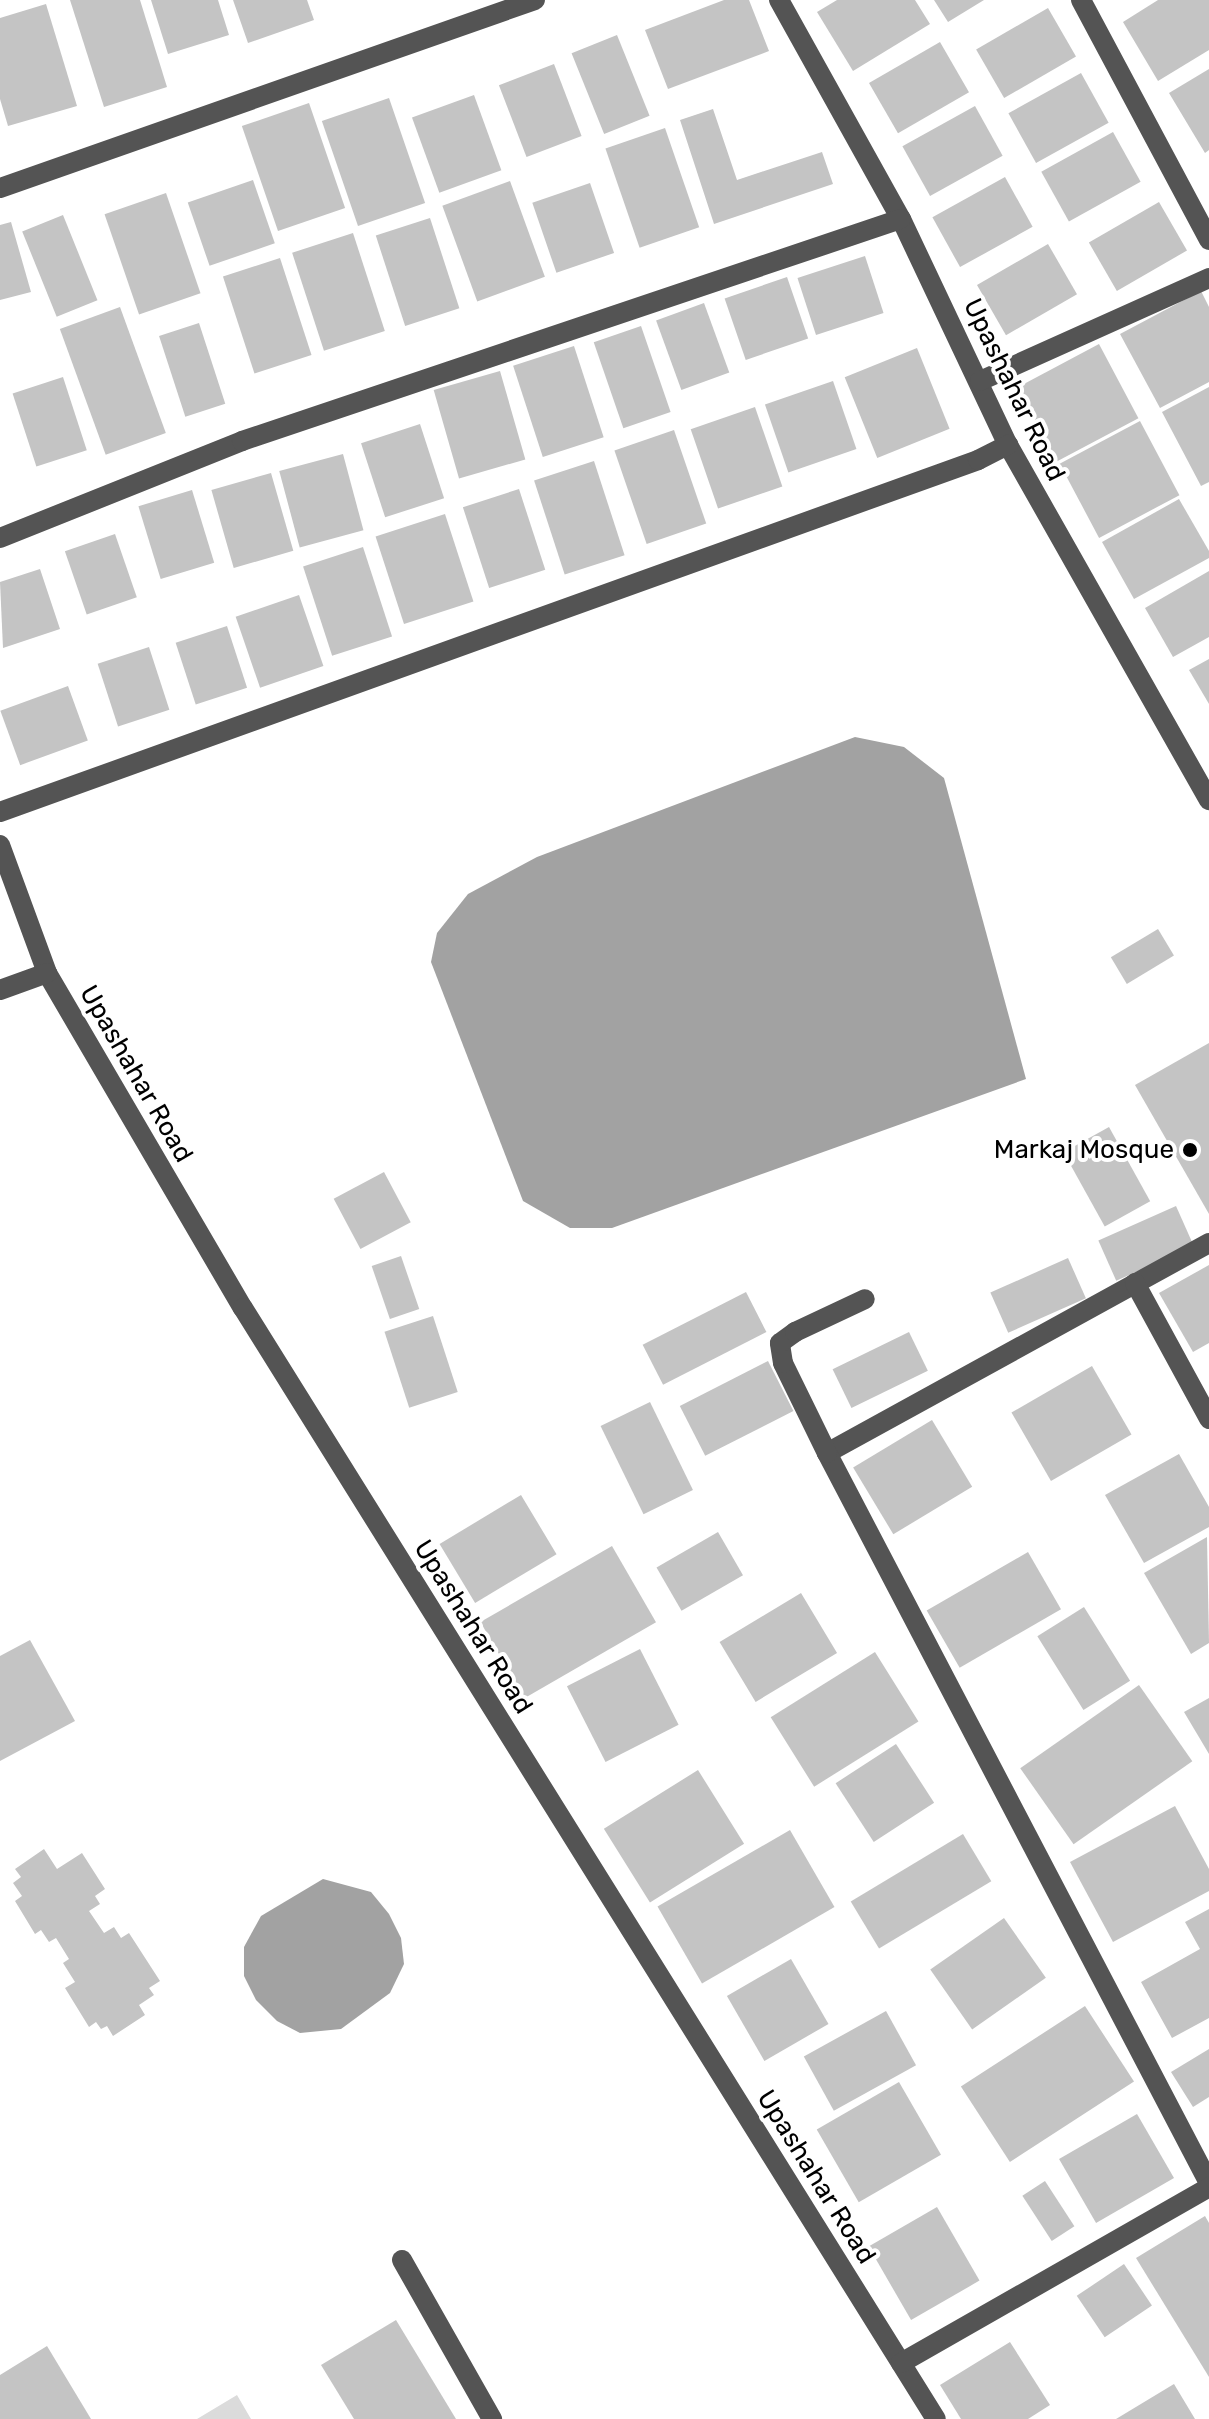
<!DOCTYPE html>
<html>
<head>
<meta charset="utf-8">
<style>
  body { margin:0 }
  #map { position:relative; width:1209px; height:2419px; overflow:hidden; background:#fff; font-family:Rubik,sans-serif }
  div>[style] { position:absolute }
  [style*='--x'] { left:calc(var(--x)*1px); top:calc(var(--y)*1px); width:calc(var(--w)*1px); rotate:calc(var(--a)*1deg) }
  .green>* { inset:0; background:#dbdbdb }
  .water>* { inset:0; background:#a2a2a2 }
  .building>* { inset:0; background:#c4c4c4; transform-origin:0 0 }
  .minor>* { height:20px; margin:-10px; padding:0 10px; transform-origin:10px; border-radius:10px; background:#545454 }
  .dots>* { width:22px; height:22px; translate:-50% -50%; box-sizing:border-box; border:4px solid #fff; border-radius:50% }
  span { translate:-50% -50%; white-space:nowrap; text-align:center; line-height:1.15; -webkit-text-stroke:8px #fff; paint-order:stroke }
  .street-label { font-size:26px; color:#000 }
  .poi-label { font-size:26px; color:#000 }
  .right { translate:-100% -50%; text-align:right }
</style>
</head>
<body>
<div id="map">
  <div class="green">
    <i style="clip-path:polygon(237px 2395px,251px 2419px,196px 2419px,197px 2419px)"></i>
  </div>
  <div class="water">
    <i style="clip-path:polygon(855px 737px,904px 747px,944px 778px,1026px 1079px,612px 1228px,570px 1228px,523px 1201px,431px 962px,437px 933px,468px 894px,537px 857px)"></i>
    <i style="clip-path:polygon(323px 1879px,371px 1892px,389px 1914px,401px 1938px,404px 1964px,390px 1993px,341px 2029px,300px 2033px,277px 2021px,256px 2000px,244px 1976px,244px 1947px,261px 1916px)"></i>
  </div>
  <div class="building">
    <i style="clip-path:polygon(70px 0,140px 0,167px 87px,104px 107px)"></i>
    <i style="clip-path:polygon(151px 0,218px 0,229px 35px,168px 54px)"></i>
    <i style="clip-path:polygon(233px 0,307px 0,314px 20px,248px 43px)"></i>
    <i style="clip-path:polygon(724px 0,749px 0,769px 51px,668px 89px,645px 30px)"></i>
    <i style="clip-path:polygon(837px 0,915px 0,930px 24px,853px 71px,817px 12px)"></i>
    <i style="clip-path:polygon(934px 0,984px 0,948px 22px)"></i>
    <i style="clip-path:polygon(1158px 0,1209px 0,1209px 50px,1158px 81px,1123px 22px)"></i>
    <i style="clip-path:polygon(46px 4px,77px 106px,8px 126px,0 99px,0 18px)"></i>
    <i style="left:1048px;top:8px;width:56px;height:83px;rotate:60deg"></i>
    <i style="left:617px;top:35px;width:87px;height:49px;rotate:68deg"></i>
    <i style="left:940px;top:42px;width:58px;height:82px;rotate:60deg"></i>
    <i style="left:554px;top:64px;width:77px;height:59px;rotate:69deg"></i>
    <i style="clip-path:polygon(1209px 69px,1209px 150px,1205px 153px,1169px 93px)"></i>
    <i style="left:1081px;top:73px;width:57px;height:83px;rotate:61deg"></i>
    <i style="left:474px;top:95px;width:80px;height:66px;rotate:70deg"></i>
    <i style="left:389px;top:98px;width:111px;height:71px;rotate:71deg"></i>
    <i style="left:309px;top:103px;width:111px;height:71px;rotate:71deg"></i>
    <i style="left:975px;top:106px;width:57px;height:83px;rotate:61deg"></i>
    <i style="clip-path:polygon(713px 109px,737px 180px,822px 152px,833px 184px,714px 224px,680px 120px)"></i>
    <i style="left:665px;top:128px;width:105px;height:63px;rotate:71deg"></i>
    <i style="left:1113px;top:132px;width:57px;height:82px;rotate:61deg"></i>
    <i style="left:1005px;top:177px;width:57px;height:83px;rotate:61deg"></i>
    <i style="left:253px;top:180px;width:67px;height:69px;rotate:71deg"></i>
    <i style="left:510px;top:181px;width:102px;height:72px;rotate:70deg"></i>
    <i style="left:590px;top:183px;width:74px;height:61px;rotate:71deg"></i>
    <i style="left:166px;top:193px;width:106px;height:65px;rotate:71deg"></i>
    <i style="left:1159px;top:202px;width:56px;height:81px;rotate:60deg"></i>
    <i style="left:63px;top:215px;width:92px;height:44px;rotate:68deg"></i>
    <i style="left:430px;top:218px;width:95px;height:57px;rotate:72deg"></i>
    <i style="clip-path:polygon(11px 222px,31px 292px,0 300px,0 225px)"></i>
    <i style="left:353px;top:233px;width:103px;height:64px;rotate:72deg"></i>
    <i style="left:1048px;top:244px;width:58px;height:82px;rotate:60deg"></i>
    <i style="left:865px;top:256px;width:60px;height:71px;rotate:72deg"></i>
    <i style="left:280px;top:258px;width:102px;height:60px;rotate:72deg"></i>
    <i style="left:787px;top:277px;width:65px;height:66px;rotate:71deg"></i>
    <i style="clip-path:polygon(1201px 291px,1209px 307px,1209px 382px,1160px 408px,1120px 334px)"></i>
    <i style="left:704px;top:303px;width:74px;height:51px;rotate:70deg"></i>
    <i style="left:120px;top:307px;width:134px;height:64px;rotate:70deg"></i>
    <i style="left:199px;top:323px;width:85px;height:42px;rotate:72deg"></i>
    <i style="left:641px;top:326px;width:91px;height:50px;rotate:71deg"></i>
    <i style="left:1099px;top:344px;width:84px;height:92px;rotate:62deg"></i>
    <i style="left:574px;top:346px;width:96px;height:64px;rotate:72deg"></i>
    <i style="left:917px;top:348px;width:87px;height:78px;rotate:68deg"></i>
    <i style="left:500px;top:371px;width:92px;height:69px;rotate:74deg"></i>
    <i style="left:63px;top:377px;width:77px;height:53px;rotate:72deg"></i>
    <i style="left:833px;top:381px;width:72px;height:72px;rotate:71deg"></i>
    <i style="clip-path:polygon(1209px 387px,1209px 482px,1201px 486px,1162px 412px)"></i>
    <i style="left:755px;top:407px;width:84px;height:68px;rotate:71deg"></i>
    <i style="left:1140px;top:421px;width:84px;height:91px;rotate:62deg"></i>
    <i style="left:420px;top:424px;width:78px;height:62px;rotate:72deg"></i>
    <i style="left:674px;top:430px;width:99px;height:63px;rotate:71deg"></i>
    <i style="left:343px;top:454px;width:79px;height:66px;rotate:75deg"></i>
    <i style="left:594px;top:461px;width:99px;height:63px;rotate:72deg"></i>
    <i style="left:271px;top:473px;width:81px;height:62px;rotate:74deg"></i>
    <i style="left:519px;top:489px;width:85px;height:59px;rotate:72deg"></i>
    <i style="left:192px;top:490px;width:76px;height:56px;rotate:73deg"></i>
    <i style="clip-path:polygon(1179px 499px,1209px 551px,1209px 558px,1134px 599px,1102px 542px)"></i>
    <i style="left:445px;top:514px;width:92px;height:73px;rotate:72deg"></i>
    <i style="left:115px;top:534px;width:67px;height:53px;rotate:71deg"></i>
    <i style="left:363px;top:547px;width:94px;height:63px;rotate:72deg"></i>
    <i style="clip-path:polygon(40px 569px,60px 629px,3px 648px,0 582px)"></i>
    <i style="clip-path:polygon(1209px 571px,1209px 637px,1173px 657px,1145px 608px)"></i>
    <i style="left:299px;top:595px;width:75px;height:67px;rotate:71deg"></i>
    <i style="left:227px;top:626px;width:65px;height:54px;rotate:72deg"></i>
    <i style="left:149px;top:647px;width:66px;height:54px;rotate:72deg"></i>
    <i style="clip-path:polygon(1209px 659px,1209px 704px,1189px 670px)"></i>
    <i style="left:68px;top:686px;width:58px;height:72px;rotate:70deg"></i>
    <i style="left:1158px;top:929px;width:31px;height:55px;rotate:59deg"></i>
    <i style="clip-path:polygon(1209px 1043px,1209px 1214px,1135px 1085px)"></i>
    <i style="left:1109px;top:1127px;width:85px;height:52px;rotate:61deg"></i>
    <i style="left:384px;top:1172px;width:57px;height:57px;rotate:62deg"></i>
    <i style="left:1176px;top:1206px;width:44px;height:85px;rotate:66deg"></i>
    <i style="left:401px;top:1256px;width:56px;height:31px;rotate:71deg"></i>
    <i style="left:1068px;top:1258px;width:44px;height:85px;rotate:66deg"></i>
    <i style="clip-path:polygon(1209px 1265px,1209px 1343px,1193px 1352px,1159px 1293px)"></i>
    <i style="left:746px;top:1292px;width:45px;height:116px;rotate:63deg"></i>
    <i style="left:433px;top:1316px;width:80px;height:51px;rotate:72deg"></i>
    <i style="left:909px;top:1332px;width:43px;height:85px;rotate:64deg"></i>
    <i style="left:768px;top:1361px;width:56px;height:99px;rotate:63deg"></i>
    <i style="left:1092px;top:1366px;width:79px;height:93px;rotate:60deg"></i>
    <i style="left:650px;top:1402px;width:98px;height:55px;rotate:64deg"></i>
    <i style="left:932px;top:1420px;width:78px;height:92px;rotate:59deg"></i>
    <i style="clip-path:polygon(1179px 1454px,1209px 1507px,1209px 1527px,1144px 1563px,1105px 1495px)"></i>
    <i style="left:521px;top:1495px;width:69px;height:95px;rotate:59deg"></i>
    <i style="left:718px;top:1532px;width:50px;height:71px;rotate:60deg"></i>
    <i style="clip-path:polygon(1207px 1537px,1209px 1643px,1191px 1654px,1144px 1573px)"></i>
    <i style="left:612px;top:1546px;width:88px;height:152px;rotate:60deg"></i>
    <i style="left:1028px;top:1552px;width:66px;height:117px;rotate:60deg"></i>
    <i style="left:801px;top:1593px;width:70px;height:95px;rotate:59deg"></i>
    <i style="left:1084px;top:1607px;width:87px;height:55px;rotate:58deg"></i>
    <i style="clip-path:polygon(30px 1640px,75px 1721px,0 1761px,0 1656px)"></i>
    <i style="left:640px;top:1649px;width:85px;height:82px;rotate:63deg"></i>
    <i style="left:875px;top:1652px;width:82px;height:123px;rotate:58deg"></i>
    <i style="left:1139px;top:1685px;width:93px;height:145px;rotate:55deg"></i>
    <i style="clip-path:polygon(1209px 1698px,1209px 1754px,1184px 1712px)"></i>
    <i style="left:896px;top:1744px;width:70px;height:72px;rotate:57deg"></i>
    <i style="left:698px;top:1770px;width:87px;height:111px;rotate:58deg"></i>
    <i style="clip-path:polygon(1175px 1806px,1209px 1869px,1209px 1891px,1113px 1942px,1070px 1862px)"></i>
    <i style="left:790px;top:1830px;width:89px;height:153px;rotate:60deg"></i>
    <i style="left:963px;top:1834px;width:55px;height:131px;rotate:59deg"></i>
    <i style="clip-path:polygon(44px 1849px,57px 1869px,82px 1853px,105px 1889px,95px 1896px,100px 1904px,89px 1911px,104px 1933px,114px 1927px,121px 1938px,129px 1933px,160px 1981px,149px 1988px,154px 1995px,139px 2005px,145px 2015px,113px 2036px,107px 2026px,101px 2029px,96px 2022px,89px 2027px,65px 1988px,75px 1982px,63px 1963px,69px 1959px,56px 1938px,49px 1942px,41px 1930px,35px 1934px,15px 1901px,22px 1896px,13px 1883px,21px 1877px,15px 1869px)"></i>
    <i style="clip-path:polygon(1209px 1909px,1209px 2018px,1172px 2038px,1141px 1982px,1200px 1949px,1185px 1922px)"></i>
    <i style="left:1004px;top:1918px;width:73px;height:90px;rotate:55deg"></i>
    <i style="left:791px;top:1959px;width:75px;height:74px;rotate:60deg"></i>
    <i style="left:1085px;top:2006px;width:90px;height:148px;rotate:57deg"></i>
    <i style="left:886px;top:2011px;width:62px;height:94px;rotate:61deg"></i>
    <i style="clip-path:polygon(1209px 2049px,1209px 2097px,1193px 2107px,1171px 2072px)"></i>
    <i style="left:899px;top:2082px;width:84px;height:95px;rotate:60deg"></i>
    <i style="left:1137px;top:2114px;width:74px;height:90px;rotate:60deg"></i>
    <i style="left:1045px;top:2181px;width:54px;height:27px;rotate:57deg"></i>
    <i style="left:937px;top:2207px;width:85px;height:79px;rotate:60deg"></i>
    <i style="clip-path:polygon(1205px 2216px,1209px 2223px,1209px 2377px,1136px 2258px)"></i>
    <i style="left:1124px;top:2264px;width:50px;height:57px;rotate:56deg"></i>
    <i style="clip-path:polygon(396px 2320px,456px 2419px,354px 2419px,321px 2365px)"></i>
    <i style="clip-path:polygon(1010px 2342px,1050px 2405px,1028px 2419px,961px 2419px,940px 2385px)"></i>
    <i style="clip-path:polygon(47px 2346px,91px 2419px,0 2419px,0 2375px)"></i>
    <i style="clip-path:polygon(1174px 2384px,1195px 2419px,1116px 2419px)"></i>
  </div>
  <div class="minor">
    <i style="--x:779;--y:0;--w:251;--a:60.9"></i>
    <i style="--x:901;--y:219;--w:250;--a:64.7"></i>
    <i style="--x:1008;--y:445;--w:408;--a:60.5"></i>
    <i style="--x:1081;--y:0;--w:272;--a:61.9"></i>
    <i style="--x:0;--y:188;--w:567;--a:-19.36"></i>
    <i style="--x:980;--y:381;--w:251;--a:-24.2"></i>
    <i style="--x:0;--y:538;--w:261;--a:-21.8"></i>
    <i style="--x:242;--y:441;--w:695;--a:-18.62"></i>
    <i style="--x:0;--y:812;--w:1039;--a:-19.79"></i>
    <i style="--x:978;--y:460;--w:34;--a:-27"></i>
    <i style="--x:0;--y:845;--w:136;--a:69.8"></i>
    <i style="--x:47;--y:973;--w:388;--a:59.7"></i>
    <i style="--x:243;--y:1308;--w:1309;--a:58.05"></i>
    <i style="--x:0;--y:990;--w:50;--a:-19.9"></i>
    <i style="--x:1209;--y:1243;--w:436;--a:151.2"></i>
    <i style="--x:827;--y:1453;--w:824;--a:62.38"></i>
    <i style="--x:1135;--y:1283;--w:155;--a:61.4"></i>
    <i style="--x:827;--y:1453;--w:100;--a:-116.1"></i>
    <i style="--x:783;--y:1363;--w:20;--a:-99"></i>
    <i style="--x:780;--y:1343;--w:19;--a:-36"></i>
    <i style="--x:795;--y:1332;--w:77;--a:-25.2"></i>
    <i style="--x:402;--y:2260;--w:183;--a:60.5"></i>
    <i style="--x:901;--y:2363;--w:355;--a:-29.7"></i>
  </div>
  <div class="dots">
    <i style="left:1190px;top:1150px;background:#000"></i>
  </div>
  <div class="street-label">
    <span style="left:1014px;top:390px;rotate:64deg">Upashahar Road</span>
    <span style="left:136px;top:1074px;rotate:60deg">Upashahar Road</span>
    <span style="left:473px;top:1627px;rotate:58deg">Upashahar Road</span>
    <span style="left:816px;top:2177px;rotate:58deg">Upashahar Road</span>
  </div>
  <div class="poi-label">
    <span class="right" style="left:1174px;top:1150px">Markaj Mosque</span>
  </div>
</div>
</body>
</html>
